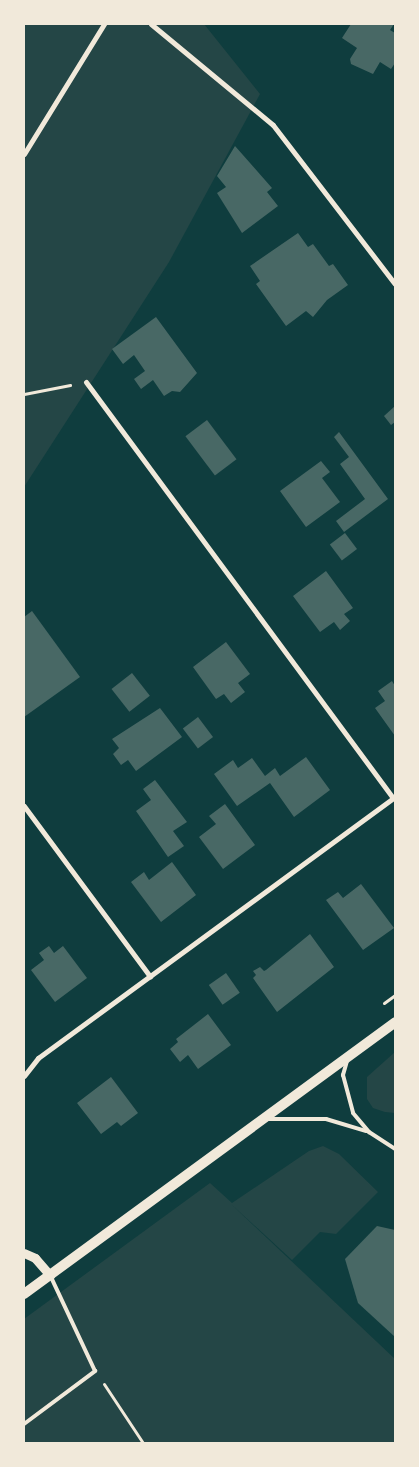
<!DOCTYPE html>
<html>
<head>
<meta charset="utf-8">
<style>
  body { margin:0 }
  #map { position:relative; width:419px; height:1467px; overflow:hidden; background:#0f3d3e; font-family:"Noto Sans",sans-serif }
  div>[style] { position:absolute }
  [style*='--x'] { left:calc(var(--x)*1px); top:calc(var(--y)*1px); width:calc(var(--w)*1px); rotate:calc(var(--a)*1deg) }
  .green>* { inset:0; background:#244646 }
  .building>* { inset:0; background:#486865; transform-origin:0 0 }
  .path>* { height:3px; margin:-1.5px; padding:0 1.5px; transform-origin:1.5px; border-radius:1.5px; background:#f1e9da }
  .service>* { height:4px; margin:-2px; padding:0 2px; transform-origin:2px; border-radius:2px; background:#f1e9da }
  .minor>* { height:5px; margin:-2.5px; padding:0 2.5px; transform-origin:2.5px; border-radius:2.5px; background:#f1e9da }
  .tertiary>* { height:9px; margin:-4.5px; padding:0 4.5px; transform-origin:4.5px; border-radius:4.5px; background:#f1e9da }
  .secondary>* { height:10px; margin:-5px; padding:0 5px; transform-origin:5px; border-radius:5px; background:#f1e9da }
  span { translate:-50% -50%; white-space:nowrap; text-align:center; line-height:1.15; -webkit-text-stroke:5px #f1e9da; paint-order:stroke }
  .frame { position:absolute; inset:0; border:25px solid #f1e9da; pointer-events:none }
</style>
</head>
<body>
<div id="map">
  <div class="green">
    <i style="clip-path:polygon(24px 24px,204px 24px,260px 94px,169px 262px,24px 487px)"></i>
    <i style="clip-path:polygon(395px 1052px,395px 1113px,385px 1112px,373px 1108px,367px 1099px,367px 1077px)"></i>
    <i style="clip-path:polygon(323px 1146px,339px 1154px,378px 1192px,336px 1234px,320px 1232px,292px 1260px,231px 1204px,395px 1359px,395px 1443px,24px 1443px,24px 1319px,210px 1183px,232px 1203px,309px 1151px)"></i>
  </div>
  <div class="building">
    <i style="clip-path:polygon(351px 24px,394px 24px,390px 30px,395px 33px,395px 63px,391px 69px,380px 62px,373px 74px,351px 64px,350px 59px,357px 48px,342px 38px)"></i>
    <i style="clip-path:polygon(235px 146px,272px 188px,267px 192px,278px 206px,242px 233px,217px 193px,226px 187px,217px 176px)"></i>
    <i style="clip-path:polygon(298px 233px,308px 247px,313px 244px,329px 266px,333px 264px,348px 285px,327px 300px,313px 317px,306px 311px,286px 326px,256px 284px,260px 281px,250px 266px)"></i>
    <i style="clip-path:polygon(156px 317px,197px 373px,180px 392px,172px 391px,164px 396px,153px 380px,141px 389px,134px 379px,145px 371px,134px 355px,123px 364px,112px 349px)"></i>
    <i style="clip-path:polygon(395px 406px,395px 422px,391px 425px,384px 416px)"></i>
    <i style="left:207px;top:420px;width:49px;height:27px;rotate:53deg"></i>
    <i style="clip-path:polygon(339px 432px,388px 499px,344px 532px,336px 521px,365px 499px,340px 464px,349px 457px,334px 437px)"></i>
    <i style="clip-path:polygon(321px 461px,330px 472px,322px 478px,340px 502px,306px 527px,280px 491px)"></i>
    <i style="left:345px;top:533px;width:20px;height:19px;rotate:53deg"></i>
    <i style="clip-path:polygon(326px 571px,353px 608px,344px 614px,350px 621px,340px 630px,334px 622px,320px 632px,293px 596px)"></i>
    <i style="clip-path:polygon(32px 611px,80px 677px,24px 717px,24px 617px)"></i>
    <i style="clip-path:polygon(226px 642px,250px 674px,238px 683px,245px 692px,231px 703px,224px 694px,216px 699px,193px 667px)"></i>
    <i style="left:132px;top:673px;width:29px;height:26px;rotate:52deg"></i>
    <i style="clip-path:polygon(392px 681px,395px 686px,395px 736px,375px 708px,385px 701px,378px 691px)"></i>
    <i style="clip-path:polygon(160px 708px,182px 737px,136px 771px,128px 760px,121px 765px,113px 754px,119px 748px,112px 739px)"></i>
    <i style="left:198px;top:717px;width:25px;height:19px;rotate:53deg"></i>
    <i style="clip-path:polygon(306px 757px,330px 790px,294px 817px,270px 783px,237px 806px,214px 774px,233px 760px,238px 768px,252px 758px,265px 776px,275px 768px,280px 776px)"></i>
    <i style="clip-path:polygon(155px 780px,187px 822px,173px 831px,184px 846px,168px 857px,136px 811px,151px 800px,143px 789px)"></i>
    <i style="clip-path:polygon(225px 804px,255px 845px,223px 869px,199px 837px,216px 824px,209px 816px)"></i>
    <i style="clip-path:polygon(172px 862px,196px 895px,161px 922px,131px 882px,144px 872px,149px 880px)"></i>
    <i style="clip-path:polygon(361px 884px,394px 928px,363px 950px,326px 900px,338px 892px,343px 898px)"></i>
    <i style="clip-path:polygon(310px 934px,334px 967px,277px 1012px,253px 978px,256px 975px,253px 971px,260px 967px,264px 971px,266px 970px)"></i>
    <i style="clip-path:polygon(49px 946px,54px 953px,63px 946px,87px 978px,55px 1002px,31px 970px,44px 960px,39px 953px)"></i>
    <i style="left:226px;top:973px;width:24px;height:21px;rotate:55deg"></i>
    <i style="clip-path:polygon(208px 1014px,231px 1045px,198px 1069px,188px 1055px,180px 1062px,170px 1049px,178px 1042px,176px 1039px)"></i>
    <i style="clip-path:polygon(111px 1077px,138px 1113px,121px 1126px,117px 1122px,101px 1134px,77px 1103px)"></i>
    <i style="clip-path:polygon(377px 1226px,395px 1230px,395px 1337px,358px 1303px,345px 1259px)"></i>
  </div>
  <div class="path">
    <i style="--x:24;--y:394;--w:47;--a:-11.1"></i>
    <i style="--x:384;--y:1003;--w:14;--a:-36"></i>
    <i style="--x:104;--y:1384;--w:71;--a:56.5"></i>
  </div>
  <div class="service">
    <i style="--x:347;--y:1061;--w:15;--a:106"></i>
    <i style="--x:343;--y:1075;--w:39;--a:75"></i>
    <i style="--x:353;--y:1113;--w:25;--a:50"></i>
    <i style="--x:369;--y:1132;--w:31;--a:33"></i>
    <i style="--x:268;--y:1119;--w:58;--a:0"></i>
    <i style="--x:326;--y:1119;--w:42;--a:16.7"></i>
    <i style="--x:24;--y:1424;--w:89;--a:-36.7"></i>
    <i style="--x:95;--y:1371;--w:104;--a:-115.1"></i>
  </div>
  <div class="minor">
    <i style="--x:151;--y:24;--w:158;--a:39.6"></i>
    <i style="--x:273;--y:125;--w:200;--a:52.5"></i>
    <i style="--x:24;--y:154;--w:153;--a:-58.4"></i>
    <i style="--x:86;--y:382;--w:517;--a:53.57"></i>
    <i style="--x:24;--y:806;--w:212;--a:53.5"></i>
    <i style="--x:24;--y:1076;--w:23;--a:-52"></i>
    <i style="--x:38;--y:1058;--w:442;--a:-36.2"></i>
  </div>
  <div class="tertiary">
    <i style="--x:24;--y:1253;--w:12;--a:24"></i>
    <i style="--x:35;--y:1258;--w:23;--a:49"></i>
  </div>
  <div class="secondary">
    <i style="--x:24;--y:1294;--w:460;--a:-36.2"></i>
  </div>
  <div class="frame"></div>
</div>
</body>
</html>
